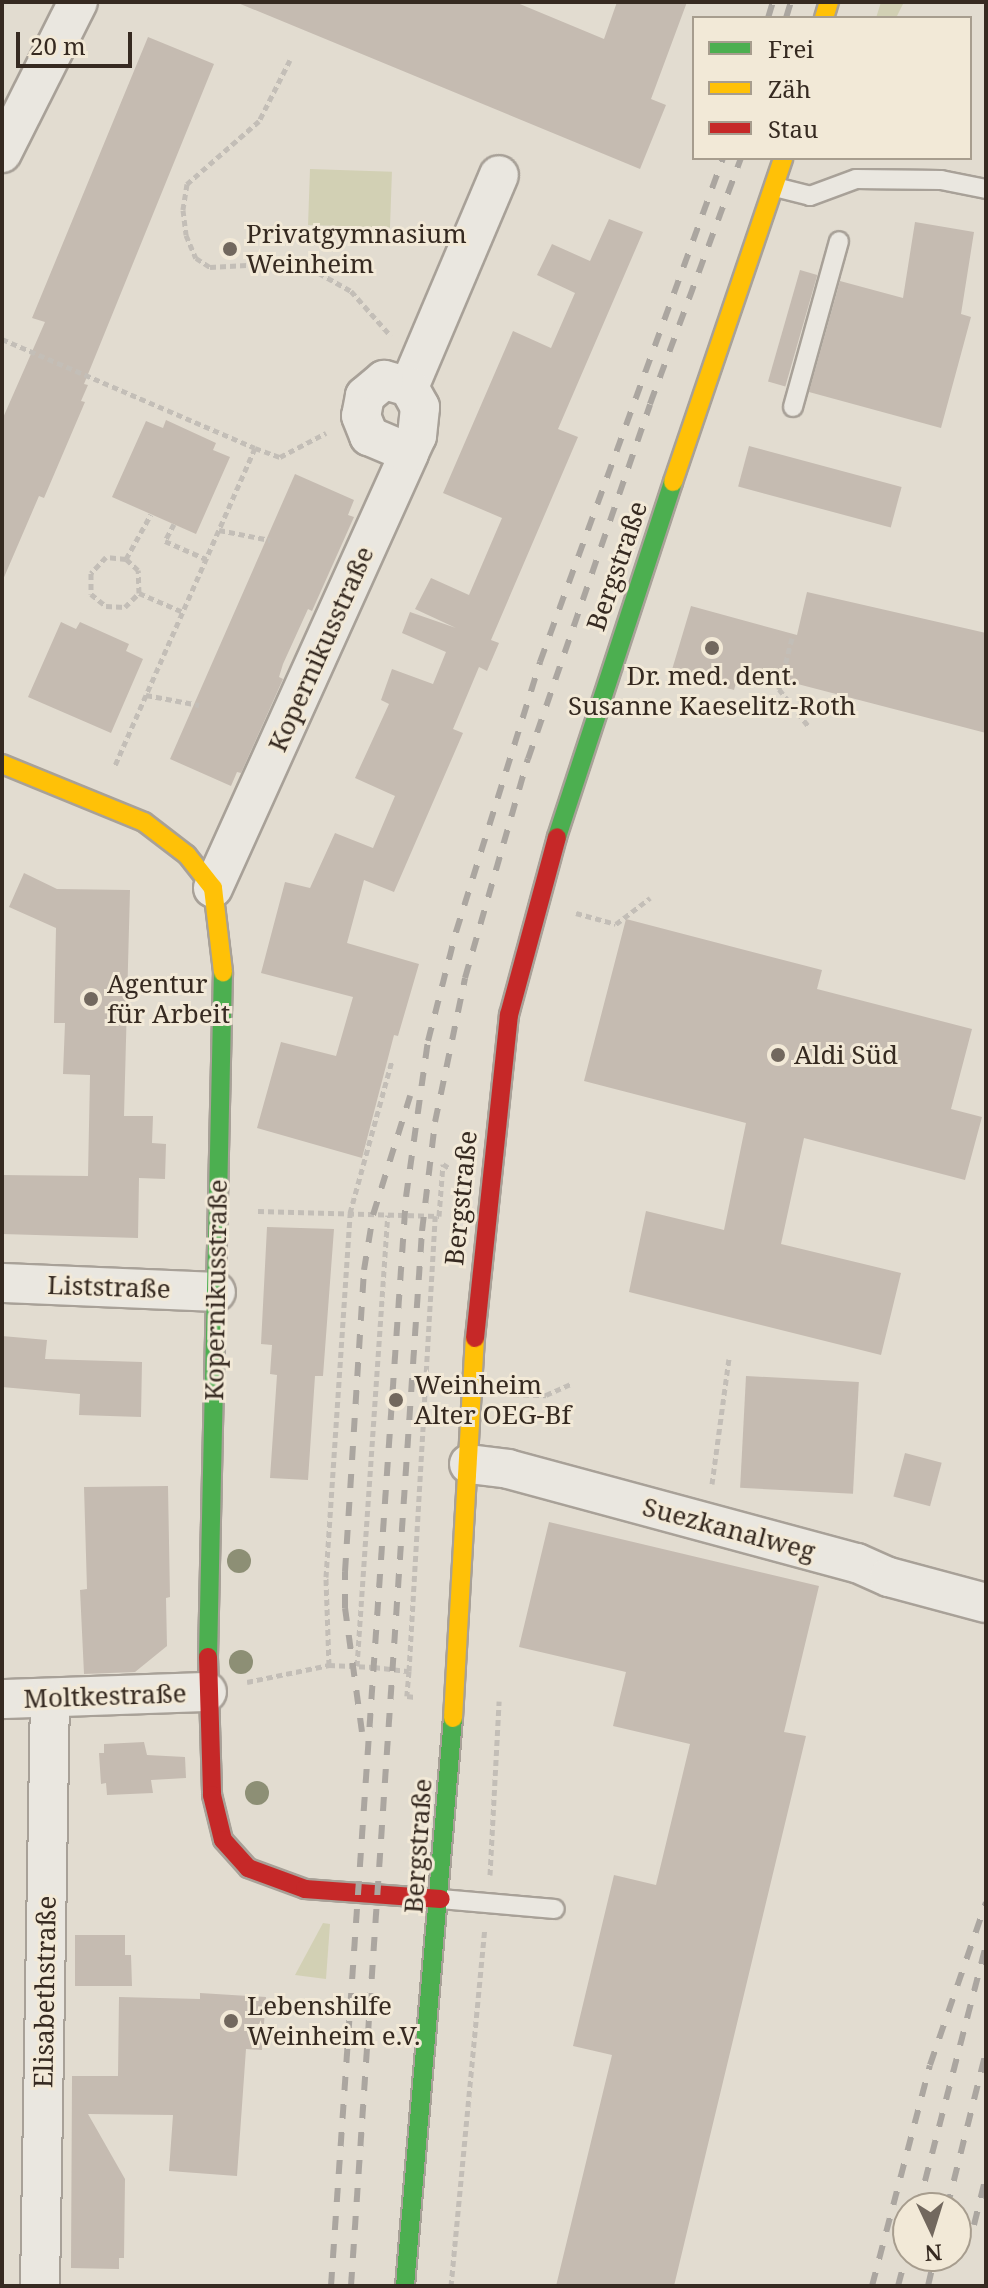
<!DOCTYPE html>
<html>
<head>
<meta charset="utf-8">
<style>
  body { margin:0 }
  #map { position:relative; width:988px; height:2288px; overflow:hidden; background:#e2dcd0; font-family:"Noto Serif",serif }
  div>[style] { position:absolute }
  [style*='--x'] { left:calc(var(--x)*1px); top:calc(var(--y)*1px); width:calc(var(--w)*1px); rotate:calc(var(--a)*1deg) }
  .green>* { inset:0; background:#d2d0b4; transform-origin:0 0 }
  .building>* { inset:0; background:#c5bbb1; transform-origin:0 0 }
  .path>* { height:5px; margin-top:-2.5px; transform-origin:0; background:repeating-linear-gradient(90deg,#c3beb7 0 6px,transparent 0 10px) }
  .roads { filter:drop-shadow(2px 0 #a8a198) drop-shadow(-2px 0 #a8a198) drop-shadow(0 2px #a8a198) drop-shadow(0 -2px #a8a198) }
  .lane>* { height:18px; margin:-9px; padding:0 9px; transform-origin:9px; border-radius:9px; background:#eae7e0 }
  .street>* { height:38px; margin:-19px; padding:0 19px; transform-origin:19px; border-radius:19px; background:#eae7e0 }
  .fast>* { height:18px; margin:-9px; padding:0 9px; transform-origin:9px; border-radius:9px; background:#4caf50 }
  .slow>* { height:18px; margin:-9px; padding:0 9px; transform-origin:9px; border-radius:9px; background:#ffc107 }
  .jam>* { height:18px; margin:-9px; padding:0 9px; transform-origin:9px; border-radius:9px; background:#c62828 }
  .rail>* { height:6px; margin-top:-3px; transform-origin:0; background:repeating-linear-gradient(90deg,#aba6a0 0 14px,transparent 0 28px) }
  .trees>* { width:24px; height:24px; margin:-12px; border-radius:50%; background:#8d8f75 }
  .dots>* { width:22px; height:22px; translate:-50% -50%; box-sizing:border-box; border:4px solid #f2e9d7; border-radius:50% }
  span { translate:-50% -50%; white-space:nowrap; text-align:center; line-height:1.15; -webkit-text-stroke:6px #f2e9d7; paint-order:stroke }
  .poi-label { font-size:26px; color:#362a21 }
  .left { translate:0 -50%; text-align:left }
  .street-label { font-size:26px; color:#362a21 }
  .frame { position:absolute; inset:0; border:4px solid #362a21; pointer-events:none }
  .legend { position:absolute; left:692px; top:16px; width:280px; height:144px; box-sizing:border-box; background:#f2e9d7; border:2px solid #a79d8e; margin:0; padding:10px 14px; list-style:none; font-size:24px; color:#362a21 }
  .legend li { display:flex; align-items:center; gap:16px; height:40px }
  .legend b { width:40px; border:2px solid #a79d8e }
  .north { position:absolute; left:892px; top:2192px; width:80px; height:80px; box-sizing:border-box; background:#f2e9d7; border:2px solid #a79d8e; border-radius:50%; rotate:176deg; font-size:22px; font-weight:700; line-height:32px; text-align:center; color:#362a21 }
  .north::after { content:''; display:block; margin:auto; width:28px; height:36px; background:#72685e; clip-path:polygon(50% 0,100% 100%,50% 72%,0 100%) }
  .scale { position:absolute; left:16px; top:32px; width:116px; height:36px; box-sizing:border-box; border:4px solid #362a21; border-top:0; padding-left:10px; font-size:24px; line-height:28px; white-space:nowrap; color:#362a21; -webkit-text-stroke:6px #f2e9d7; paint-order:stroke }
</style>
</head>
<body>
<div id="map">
  <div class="green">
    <i style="clip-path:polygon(881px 2px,904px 2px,896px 18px,876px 18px)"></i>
    <i style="left:310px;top:169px;width:82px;height:56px;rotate:2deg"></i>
    <i style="clip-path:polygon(323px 1923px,330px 1924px,326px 1979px,295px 1975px)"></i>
  </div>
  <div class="building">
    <i style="clip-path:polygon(515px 2px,604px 39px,617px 2px,687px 2px,651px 99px,666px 105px,640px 169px,238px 3px)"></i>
    <i style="clip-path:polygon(148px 37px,214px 64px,84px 384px,88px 385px,81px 401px,85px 402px,44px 498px,39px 496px,2px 582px,2px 420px,45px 322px,32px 318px)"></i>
    <i style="clip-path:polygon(609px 219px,643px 232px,558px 429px,578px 437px,491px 640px,499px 643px,487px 671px,479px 667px,453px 729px,463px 733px,394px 892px,364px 880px,347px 943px,419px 964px,398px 1036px,394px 1035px,362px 1158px,257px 1128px,281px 1042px,336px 1056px,353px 997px,261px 973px,285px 882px,310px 888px,335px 833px,373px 848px,395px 796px,355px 778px,389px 704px,381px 700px,392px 669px,433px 684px,446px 652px,402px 633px,410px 612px,456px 628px,415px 609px,431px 578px,469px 595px,502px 518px,443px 493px,513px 331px,551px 348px,575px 293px,537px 275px,552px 244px,590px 261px)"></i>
    <i style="clip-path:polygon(915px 222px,974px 232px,961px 314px,971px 317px,941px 428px,809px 392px,840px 281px,903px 298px)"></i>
    <i style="left:800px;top:270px;width:18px;height:116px;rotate:16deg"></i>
    <i style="clip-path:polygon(166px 420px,216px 443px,213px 450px,230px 457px,196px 534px,112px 497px,146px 421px,163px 428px)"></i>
    <i style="left:749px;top:446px;width:158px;height:42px;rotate:15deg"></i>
    <i style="clip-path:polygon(295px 474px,354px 500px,348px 515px,354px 517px,312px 611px,308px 609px,283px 664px,279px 677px,283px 679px,241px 773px,237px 772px,231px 786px,170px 759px)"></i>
    <i style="clip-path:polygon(807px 592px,986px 633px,986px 733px,740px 669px,734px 690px,671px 673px,691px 606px,797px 635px)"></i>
    <i style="clip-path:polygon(61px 622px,76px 629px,80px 622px,129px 644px,126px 651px,143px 659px,111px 733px,28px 697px)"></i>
    <i style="clip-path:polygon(24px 873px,57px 889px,130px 890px,124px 1116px,153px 1116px,152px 1143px,166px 1144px,165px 1179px,139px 1178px,138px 1238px,2px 1234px,2px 1175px,88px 1176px,90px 1075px,63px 1074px,65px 1023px,54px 1023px,56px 928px,9px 907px)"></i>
    <i style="clip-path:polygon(626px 919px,822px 970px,817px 989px,972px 1029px,951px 1109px,982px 1117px,965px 1180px,804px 1138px,781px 1244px,901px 1273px,881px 1355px,629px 1292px,646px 1211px,724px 1230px,746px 1123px,584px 1081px)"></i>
    <i style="clip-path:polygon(267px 1227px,334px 1229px,323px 1376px,315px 1376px,308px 1480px,270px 1478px,277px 1375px,270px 1374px,272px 1345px,261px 1344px)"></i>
    <i style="clip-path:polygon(2px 1336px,47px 1340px,45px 1359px,142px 1362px,141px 1417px,79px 1415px,80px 1394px,2px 1387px)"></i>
    <i style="left:746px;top:1376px;width:113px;height:112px;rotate:3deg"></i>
    <i style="left:905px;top:1453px;width:38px;height:45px;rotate:15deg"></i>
    <i style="clip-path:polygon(168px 1486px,170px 1597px,166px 1598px,167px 1646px,135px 1672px,84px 1674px,80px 1590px,87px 1589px,84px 1487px)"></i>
    <i style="clip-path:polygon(549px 1522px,819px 1586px,784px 1732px,806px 1736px,674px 2286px,556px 2286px,612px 2055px,573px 2046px,614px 1875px,656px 1885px,690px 1744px,613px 1726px,626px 1672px,519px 1647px)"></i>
    <i style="clip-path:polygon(144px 1742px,147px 1755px,185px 1757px,186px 1778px,151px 1780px,153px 1793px,107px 1795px,106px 1783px,101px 1784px,99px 1753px,104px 1753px,104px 1744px)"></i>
    <i style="clip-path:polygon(75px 1935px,125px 1935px,125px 1955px,131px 1955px,132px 1986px,75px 1986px)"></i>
    <i style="clip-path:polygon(200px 1993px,266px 1997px,262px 2050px,246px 2049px,237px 2176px,169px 2171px,173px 2115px,88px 2114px,125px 2179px,124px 2258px,119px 2258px,119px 2269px,71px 2268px,72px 2076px,118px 2076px,119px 1997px,200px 1999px)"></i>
  </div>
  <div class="path">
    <i style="--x:290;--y:60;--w:68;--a:116.9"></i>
    <i style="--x:259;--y:121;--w:96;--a:138.8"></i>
    <i style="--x:187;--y:184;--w:26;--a:99"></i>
    <i style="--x:183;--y:210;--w:25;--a:83"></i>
    <i style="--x:186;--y:235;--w:25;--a:67"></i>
    <i style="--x:196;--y:258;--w:17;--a:33"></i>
    <i style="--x:210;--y:267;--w:53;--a:-3.2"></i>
    <i style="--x:263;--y:264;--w:47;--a:4.9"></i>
    <i style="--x:310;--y:268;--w:47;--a:29.3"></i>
    <i style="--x:351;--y:291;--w:60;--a:48.4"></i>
    <i style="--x:2;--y:339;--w:275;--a:23.3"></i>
    <i style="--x:255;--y:448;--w:347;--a:113.8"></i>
    <i style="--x:255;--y:448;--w:27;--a:20"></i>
    <i style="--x:280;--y:457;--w:52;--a:-27.6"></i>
    <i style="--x:174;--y:524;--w:19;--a:118"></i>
    <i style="--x:165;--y:541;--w:45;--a:23.7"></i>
    <i style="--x:219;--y:530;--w:52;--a:11.1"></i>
    <i style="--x:126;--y:559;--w:51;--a:-60.9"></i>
    <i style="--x:139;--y:593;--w:23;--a:-92"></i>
    <i style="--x:138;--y:570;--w:16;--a:-137"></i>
    <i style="--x:126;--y:559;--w:20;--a:-174"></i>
    <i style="--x:106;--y:557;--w:22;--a:133"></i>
    <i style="--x:91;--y:573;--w:21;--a:90"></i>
    <i style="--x:91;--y:594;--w:19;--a:39"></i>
    <i style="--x:106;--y:606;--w:19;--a:3"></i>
    <i style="--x:125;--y:607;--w:20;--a:-45"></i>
    <i style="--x:139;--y:593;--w:48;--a:23.4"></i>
    <i style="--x:792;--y:638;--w:53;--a:104.3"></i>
    <i style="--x:779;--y:689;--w:48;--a:51.7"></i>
    <i style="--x:146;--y:695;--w:54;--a:10.7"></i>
    <i style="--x:576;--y:913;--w:41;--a:15.4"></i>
    <i style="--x:616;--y:924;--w:43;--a:-37.4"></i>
    <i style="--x:258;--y:1211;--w:181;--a:1.6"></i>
    <i style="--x:439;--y:1216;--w:52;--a:-85.6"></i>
    <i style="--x:443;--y:1164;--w:9;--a:32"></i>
    <i style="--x:513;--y:1394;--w:33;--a:2"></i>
    <i style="--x:546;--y:1395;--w:27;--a:-24"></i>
    <i style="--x:712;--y:1484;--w:126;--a:-82.3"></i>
    <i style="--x:329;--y:1665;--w:88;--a:-92"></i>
    <i style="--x:326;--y:1577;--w:365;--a:-86.2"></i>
    <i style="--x:350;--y:1213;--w:158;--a:-74.6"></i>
    <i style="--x:357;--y:1666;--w:452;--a:-86.1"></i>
    <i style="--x:409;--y:1671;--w:456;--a:-86.7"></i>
    <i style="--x:247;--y:1682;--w:84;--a:-11.7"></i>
    <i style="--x:329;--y:1665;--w:45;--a:2.5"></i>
    <i style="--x:374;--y:1667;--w:35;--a:7"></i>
    <i style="--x:409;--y:1671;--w:25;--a:95"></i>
    <i style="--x:407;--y:1696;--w:8;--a:7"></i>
    <i style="--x:490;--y:1875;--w:174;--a:-87"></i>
    <i style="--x:451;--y:2286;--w:359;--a:-84.6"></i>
  </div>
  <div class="roads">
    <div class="lane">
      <i style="--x:775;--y:187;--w:36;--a:14"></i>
      <i style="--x:810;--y:196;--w:49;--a:-20.3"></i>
      <i style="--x:856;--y:179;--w:85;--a:0.7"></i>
      <i style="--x:941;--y:180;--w:46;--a:11.3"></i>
      <i style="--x:793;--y:407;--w:172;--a:-74.5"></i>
      <i style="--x:441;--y:1899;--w:114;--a:5"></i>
    </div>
    <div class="street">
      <i style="--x:2;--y:153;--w:169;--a:-63.3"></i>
      <i style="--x:409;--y:387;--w:230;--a:-67"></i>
      <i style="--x:213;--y:888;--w:477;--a:-65.7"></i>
      <i style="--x:409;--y:453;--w:19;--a:-65"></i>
      <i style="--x:417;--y:436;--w:29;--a:-84"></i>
      <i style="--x:420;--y:407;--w:23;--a:-119"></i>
      <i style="--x:409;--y:387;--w:26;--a:-164"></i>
      <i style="--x:384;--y:380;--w:25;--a:140"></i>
      <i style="--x:365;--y:396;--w:20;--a:101"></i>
      <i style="--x:361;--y:416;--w:22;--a:68"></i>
      <i style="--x:369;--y:436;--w:43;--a:23"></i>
      <i style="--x:2;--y:1283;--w:214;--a:2.4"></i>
      <i style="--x:469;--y:1464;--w:39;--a:7"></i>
      <i style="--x:508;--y:1469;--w:361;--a:15.1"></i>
      <i style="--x:857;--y:1563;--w:35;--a:24"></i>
      <i style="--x:889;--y:1577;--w:100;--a:15"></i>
      <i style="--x:2;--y:1699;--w:205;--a:-2"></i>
      <i style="--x:40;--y:2286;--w:588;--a:-89.03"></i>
    </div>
    <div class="fast">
      <i style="--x:557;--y:837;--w:373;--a:-71.9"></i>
      <i style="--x:208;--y:1657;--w:685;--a:-88.75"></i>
      <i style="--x:405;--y:2286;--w:570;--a:-85.17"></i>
    </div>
    <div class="slow">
      <i style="--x:824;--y:18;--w:17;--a:-73"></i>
      <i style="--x:673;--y:482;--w:342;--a:-71.2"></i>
      <i style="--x:2;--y:764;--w:153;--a:22.2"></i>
      <i style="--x:144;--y:822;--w:54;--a:37.5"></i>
      <i style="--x:187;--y:855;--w:42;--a:51.8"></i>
      <i style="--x:213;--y:888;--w:85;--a:83.2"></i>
      <i style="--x:453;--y:1718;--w:381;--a:-86.7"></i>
    </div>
    <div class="jam">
      <i style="--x:475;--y:1338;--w:325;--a:-84"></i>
      <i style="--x:509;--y:1015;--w:184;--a:-74.9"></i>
      <i style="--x:208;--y:1657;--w:138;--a:88.3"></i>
      <i style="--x:212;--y:1795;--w:46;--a:76.3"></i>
      <i style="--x:223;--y:1840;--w:38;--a:48"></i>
      <i style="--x:248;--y:1868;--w:61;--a:20.2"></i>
      <i style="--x:305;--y:1889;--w:136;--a:4.2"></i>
    </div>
  </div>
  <div class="rail">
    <i style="--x:768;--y:18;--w:17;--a:-73"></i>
    <i style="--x:786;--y:18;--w:17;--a:-73"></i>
    <i style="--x:362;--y:1732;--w:125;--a:-97.8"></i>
    <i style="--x:345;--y:1608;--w:36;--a:-90"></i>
    <i style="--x:345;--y:1572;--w:303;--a:-86.4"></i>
    <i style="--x:364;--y:1270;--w:56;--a:-80.7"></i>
    <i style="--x:373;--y:1215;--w:125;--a:-72.7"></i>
    <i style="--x:918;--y:2208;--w:272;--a:-75.5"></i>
    <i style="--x:947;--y:2208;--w:162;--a:-76"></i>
    <i style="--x:974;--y:2225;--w:50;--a:-76.2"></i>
    <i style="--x:331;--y:2286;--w:1092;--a:-86.06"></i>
    <i style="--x:406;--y:1197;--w:158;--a:-82"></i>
    <i style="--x:428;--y:1041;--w:113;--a:-75.6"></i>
    <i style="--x:456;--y:932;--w:283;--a:-72.7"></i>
    <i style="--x:540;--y:662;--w:536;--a:-70.04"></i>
    <i style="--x:351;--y:2286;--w:1057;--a:-86.15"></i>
    <i style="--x:422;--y:1231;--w:110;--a:-83.2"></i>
    <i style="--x:435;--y:1122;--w:147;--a:-78.2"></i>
    <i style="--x:465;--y:978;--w:228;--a:-74"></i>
    <i style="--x:528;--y:759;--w:375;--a:-71"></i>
    <i style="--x:650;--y:404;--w:262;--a:-69.7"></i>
    <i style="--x:872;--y:2286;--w:228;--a:-75.3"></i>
    <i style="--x:930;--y:2065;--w:172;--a:-71"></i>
    <i style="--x:898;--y:2286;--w:39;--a:-75"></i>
    <i style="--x:928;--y:2286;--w:31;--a:-77"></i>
  </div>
  <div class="trees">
    <i style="left:239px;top:1561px"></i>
    <i style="left:241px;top:1662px"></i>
    <i style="left:257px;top:1793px"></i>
  </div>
  <div class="dots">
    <i style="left:230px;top:249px;background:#72685e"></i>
    <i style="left:712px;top:648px;background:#72685e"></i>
    <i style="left:91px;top:999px;background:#72685e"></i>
    <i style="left:778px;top:1055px;background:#72685e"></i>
    <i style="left:396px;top:1400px;background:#72685e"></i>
    <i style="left:231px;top:2021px;background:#72685e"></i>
  </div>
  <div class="poi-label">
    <span class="left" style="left:246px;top:249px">Privatgymnasium<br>Weinheim</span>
    <span style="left:712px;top:691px">Dr. med. dent.<br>Susanne Kaeselitz-Roth</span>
    <span class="left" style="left:107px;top:999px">Agentur<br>für Arbeit</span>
    <span class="left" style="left:794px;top:1055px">Aldi Süd</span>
    <span class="left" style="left:414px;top:1400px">Weinheim<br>Alter OEG-Bf</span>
    <span class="left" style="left:247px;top:2021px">Lebenshilfe<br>Weinheim e.V.</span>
  </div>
  <div class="street-label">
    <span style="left:617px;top:566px;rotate:-71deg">Bergstraße</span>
    <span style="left:321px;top:649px;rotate:-66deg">Kopernikusstraße</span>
    <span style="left:461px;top:1198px;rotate:-84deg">Bergstraße</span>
    <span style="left:109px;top:1287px;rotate:2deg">Liststraße</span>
    <span style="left:216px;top:1290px;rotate:-89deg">Kopernikusstraße</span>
    <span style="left:729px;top:1529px;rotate:15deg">Suezkanalweg</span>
    <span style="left:105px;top:1696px;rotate:-2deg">Moltkestraße</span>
    <span style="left:418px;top:1846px;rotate:-86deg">Bergstraße</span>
    <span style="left:45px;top:1992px;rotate:-89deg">Elisabethstraße</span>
  </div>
  <div class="frame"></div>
  <ul class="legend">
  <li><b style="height:10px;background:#4caf50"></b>Frei</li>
  <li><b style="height:10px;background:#ffc107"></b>Zäh</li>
  <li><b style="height:10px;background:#c62828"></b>Stau</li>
  </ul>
  <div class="north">N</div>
  <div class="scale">20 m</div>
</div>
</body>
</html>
